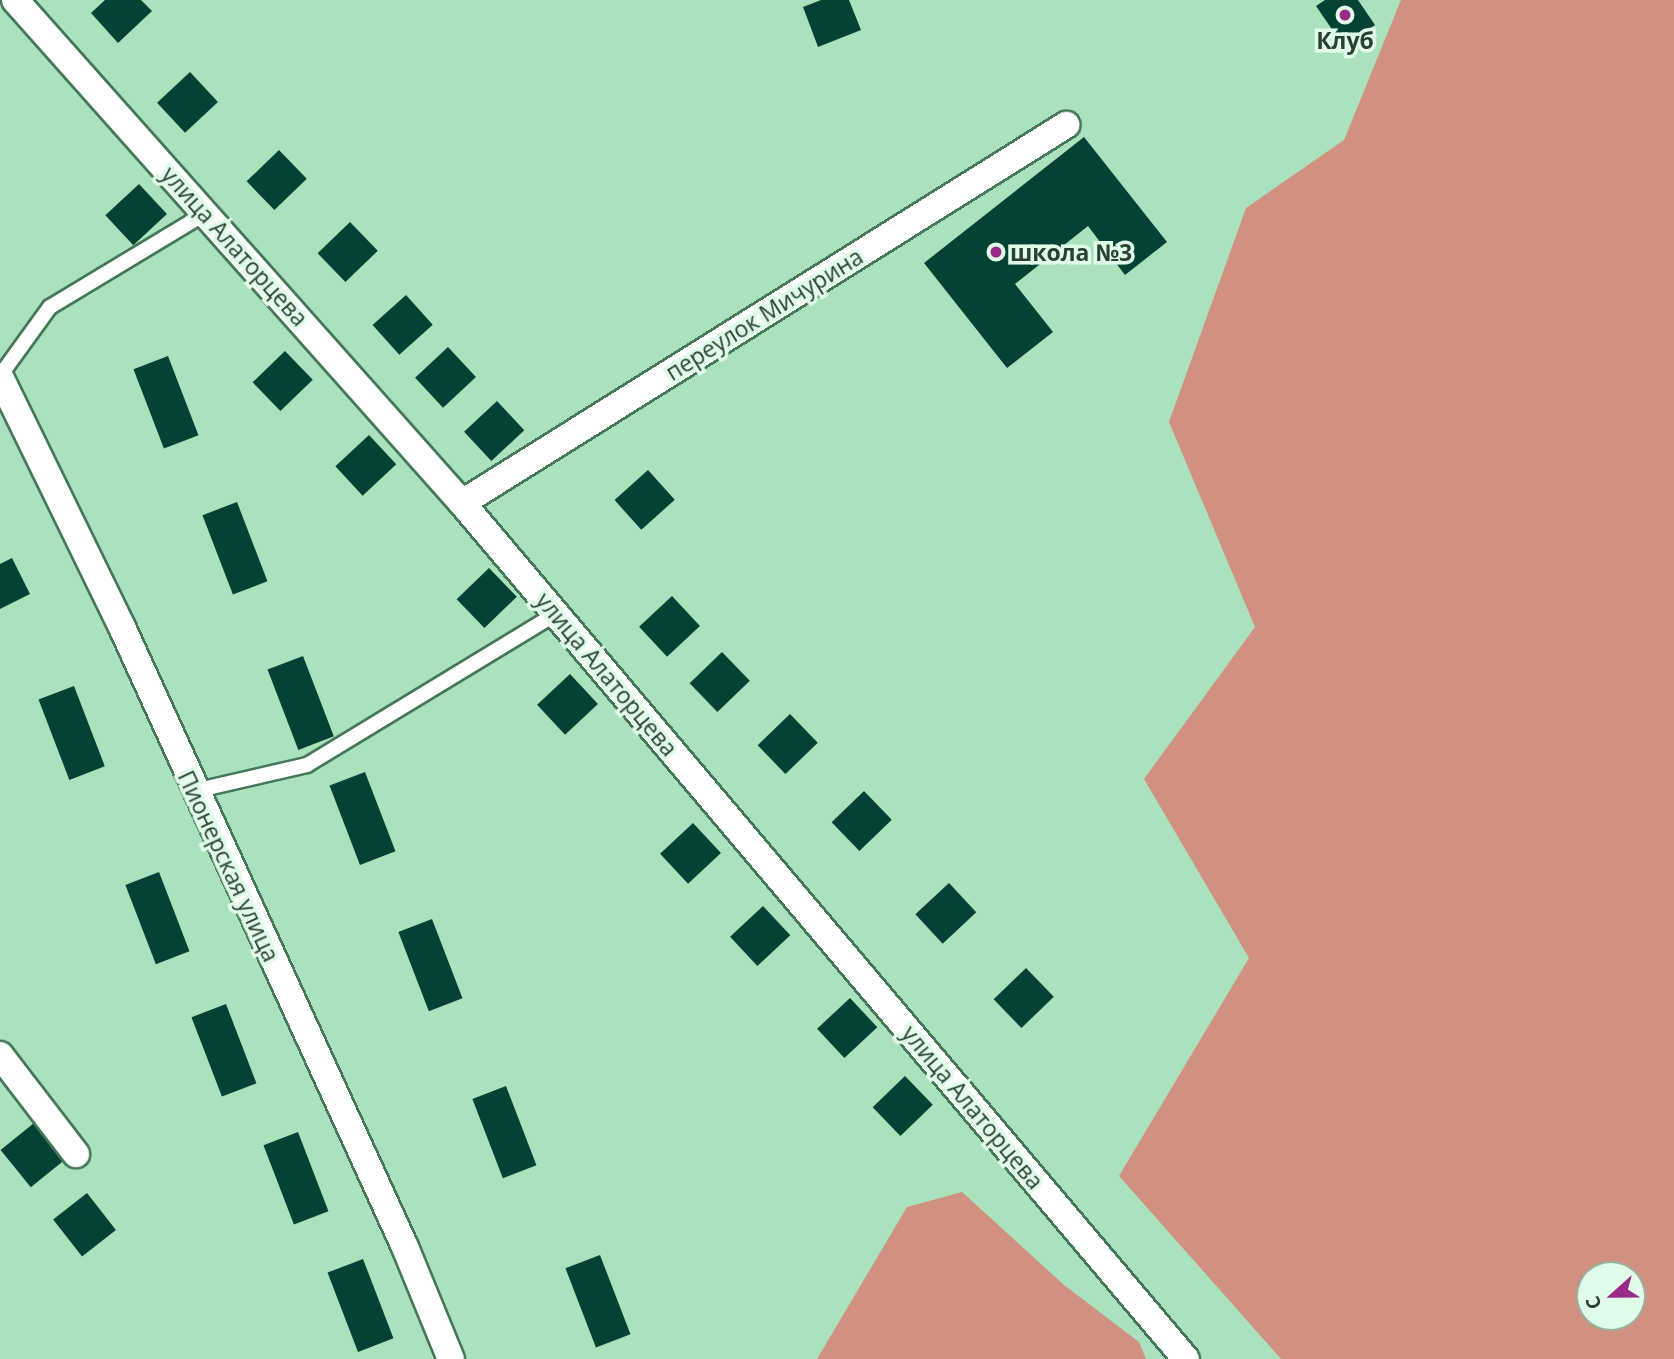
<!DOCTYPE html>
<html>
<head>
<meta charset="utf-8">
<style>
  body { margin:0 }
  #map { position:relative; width:1674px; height:1359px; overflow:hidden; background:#aae2bd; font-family:"Open Sans",sans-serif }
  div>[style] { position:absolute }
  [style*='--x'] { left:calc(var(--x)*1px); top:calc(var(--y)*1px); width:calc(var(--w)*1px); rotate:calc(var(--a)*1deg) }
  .green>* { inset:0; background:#d19180 }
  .building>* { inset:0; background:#044236; transform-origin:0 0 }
  .roads { filter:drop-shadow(2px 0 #447857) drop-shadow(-2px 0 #447857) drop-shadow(0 2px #447857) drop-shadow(0 -2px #447857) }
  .lane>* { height:14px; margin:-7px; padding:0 7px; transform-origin:7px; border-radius:7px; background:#fff }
  .street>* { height:26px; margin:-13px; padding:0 13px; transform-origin:13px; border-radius:13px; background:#fff }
  .dots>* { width:19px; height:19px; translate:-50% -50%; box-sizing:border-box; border:4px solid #e0fce8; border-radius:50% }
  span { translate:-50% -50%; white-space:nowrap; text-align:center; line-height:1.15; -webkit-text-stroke:7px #e0fce8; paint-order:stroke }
  .poi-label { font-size:23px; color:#2a4031; font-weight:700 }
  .left { translate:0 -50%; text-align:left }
  .street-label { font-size:23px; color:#2a4031 }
  .north { position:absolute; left:1576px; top:1261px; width:70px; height:70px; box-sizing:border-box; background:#e0fce8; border:2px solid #97b19f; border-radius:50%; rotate:249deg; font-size:19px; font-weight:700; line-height:28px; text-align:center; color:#2a4031 }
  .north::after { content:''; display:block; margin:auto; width:24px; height:32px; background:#9a2a88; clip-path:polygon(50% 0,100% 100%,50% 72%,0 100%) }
</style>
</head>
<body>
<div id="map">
  <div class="green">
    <i style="clip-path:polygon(evenodd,1401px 0,1674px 0,1674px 1359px,1281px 1359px,1119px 1176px,1249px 958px,1144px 779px,1255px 627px,1169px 422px,1246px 208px,1344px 140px,1401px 0,1632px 1275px,1632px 1317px,1590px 1317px,1590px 1275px,1632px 1275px)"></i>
    <i style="clip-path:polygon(962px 1192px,1064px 1285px,1139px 1342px,1146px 1359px,817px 1359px,907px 1207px)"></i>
  </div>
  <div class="building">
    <i style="clip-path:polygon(105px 0,141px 0,152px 11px,118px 43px,91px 13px)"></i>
    <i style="clip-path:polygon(821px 0,849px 0,861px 30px,818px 47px,803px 7px)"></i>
    <i style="clip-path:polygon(1325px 0,1358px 0,1375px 25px,1344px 47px,1316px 6px)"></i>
    <i style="left:190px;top:72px;width:41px;height:45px;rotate:47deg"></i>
    <i style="clip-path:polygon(1084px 137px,1167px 242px,1125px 275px,1088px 226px,1015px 284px,1053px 332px,1007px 368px,924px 263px)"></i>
    <i style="left:279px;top:150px;width:40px;height:45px;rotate:46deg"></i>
    <i style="left:139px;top:184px;width:41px;height:46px;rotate:47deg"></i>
    <i style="left:350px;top:222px;width:40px;height:45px;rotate:46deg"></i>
    <i style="left:406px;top:295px;width:40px;height:45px;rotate:48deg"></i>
    <i style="left:448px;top:347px;width:41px;height:45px;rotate:47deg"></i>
    <i style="left:285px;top:351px;width:40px;height:45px;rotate:46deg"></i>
    <i style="left:168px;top:356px;width:85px;height:37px;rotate:69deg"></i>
    <i style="left:497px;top:401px;width:40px;height:45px;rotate:47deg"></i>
    <i style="left:369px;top:435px;width:40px;height:46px;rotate:47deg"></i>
    <i style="left:648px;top:470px;width:40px;height:45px;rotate:48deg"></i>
    <i style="left:237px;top:502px;width:85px;height:37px;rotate:69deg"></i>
    <i style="clip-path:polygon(12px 558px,30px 594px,0 609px,0 564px)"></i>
    <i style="left:489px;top:568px;width:40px;height:45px;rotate:46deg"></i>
    <i style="left:672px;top:596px;width:41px;height:45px;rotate:47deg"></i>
    <i style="left:722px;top:652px;width:40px;height:45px;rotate:46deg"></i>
    <i style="left:303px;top:656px;width:86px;height:38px;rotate:69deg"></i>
    <i style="left:570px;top:674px;width:41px;height:45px;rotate:47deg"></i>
    <i style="left:74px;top:686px;width:86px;height:38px;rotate:69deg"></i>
    <i style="left:790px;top:714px;width:40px;height:45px;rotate:46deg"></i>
    <i style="left:365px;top:772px;width:85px;height:38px;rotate:69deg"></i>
    <i style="left:864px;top:791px;width:40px;height:45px;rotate:46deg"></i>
    <i style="left:693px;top:823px;width:41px;height:45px;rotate:47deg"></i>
    <i style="left:159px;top:872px;width:85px;height:36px;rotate:69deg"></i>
    <i style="left:949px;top:883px;width:40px;height:46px;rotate:47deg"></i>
    <i style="left:763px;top:906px;width:40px;height:45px;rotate:47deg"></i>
    <i style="left:432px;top:919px;width:85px;height:36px;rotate:69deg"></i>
    <i style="left:1026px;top:968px;width:40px;height:45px;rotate:46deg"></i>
    <i style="left:850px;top:998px;width:40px;height:45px;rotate:47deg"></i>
    <i style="left:226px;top:1004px;width:85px;height:37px;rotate:69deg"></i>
    <i style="left:905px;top:1076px;width:40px;height:45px;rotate:46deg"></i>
    <i style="left:506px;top:1086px;width:85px;height:36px;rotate:69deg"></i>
    <i style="left:34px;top:1123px;width:48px;height:43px;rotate:51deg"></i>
    <i style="left:298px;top:1132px;width:85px;height:37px;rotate:69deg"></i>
    <i style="left:87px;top:1193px;width:47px;height:43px;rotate:52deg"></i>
    <i style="left:600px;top:1255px;width:85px;height:37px;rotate:69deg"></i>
    <i style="left:363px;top:1259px;width:85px;height:38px;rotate:69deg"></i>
  </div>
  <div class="roads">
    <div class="lane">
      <i style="--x:0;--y:376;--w:85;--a:-54.1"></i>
      <i style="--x:50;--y:307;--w:182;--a:-31.1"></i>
      <i style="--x:194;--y:791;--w:116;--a:-13"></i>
      <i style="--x:307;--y:765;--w:293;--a:-31.3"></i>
    </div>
    <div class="street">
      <i style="--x:15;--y:0;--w:673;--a:48.37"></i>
      <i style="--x:462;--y:503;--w:1121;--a:49.78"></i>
      <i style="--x:0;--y:377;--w:276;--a:64"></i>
      <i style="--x:121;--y:625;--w:684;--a:65.46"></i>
      <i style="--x:405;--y:1247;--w:121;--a:67.7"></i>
      <i style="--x:462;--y:503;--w:713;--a:-32.04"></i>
      <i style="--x:0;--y:1055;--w:125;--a:52.5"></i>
    </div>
  </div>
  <div class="dots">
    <i style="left:1345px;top:15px;background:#9a2a88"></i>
    <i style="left:996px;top:252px;background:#9a2a88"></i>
  </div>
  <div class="poi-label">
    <span style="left:1345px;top:40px">Клуб</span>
    <span class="left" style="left:1010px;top:252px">школа №3</span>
  </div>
  <div class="street-label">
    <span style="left:235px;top:246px;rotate:48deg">улица Алаторцева</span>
    <span style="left:764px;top:314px;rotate:-32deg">переулок Мичурина</span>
    <span style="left:607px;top:674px;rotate:50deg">улица Алаторцева</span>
    <span style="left:229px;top:866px;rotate:65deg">Пионерская улица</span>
    <span style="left:973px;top:1107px;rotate:50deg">улица Алаторцева</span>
  </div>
  <div class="north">С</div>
</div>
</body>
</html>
